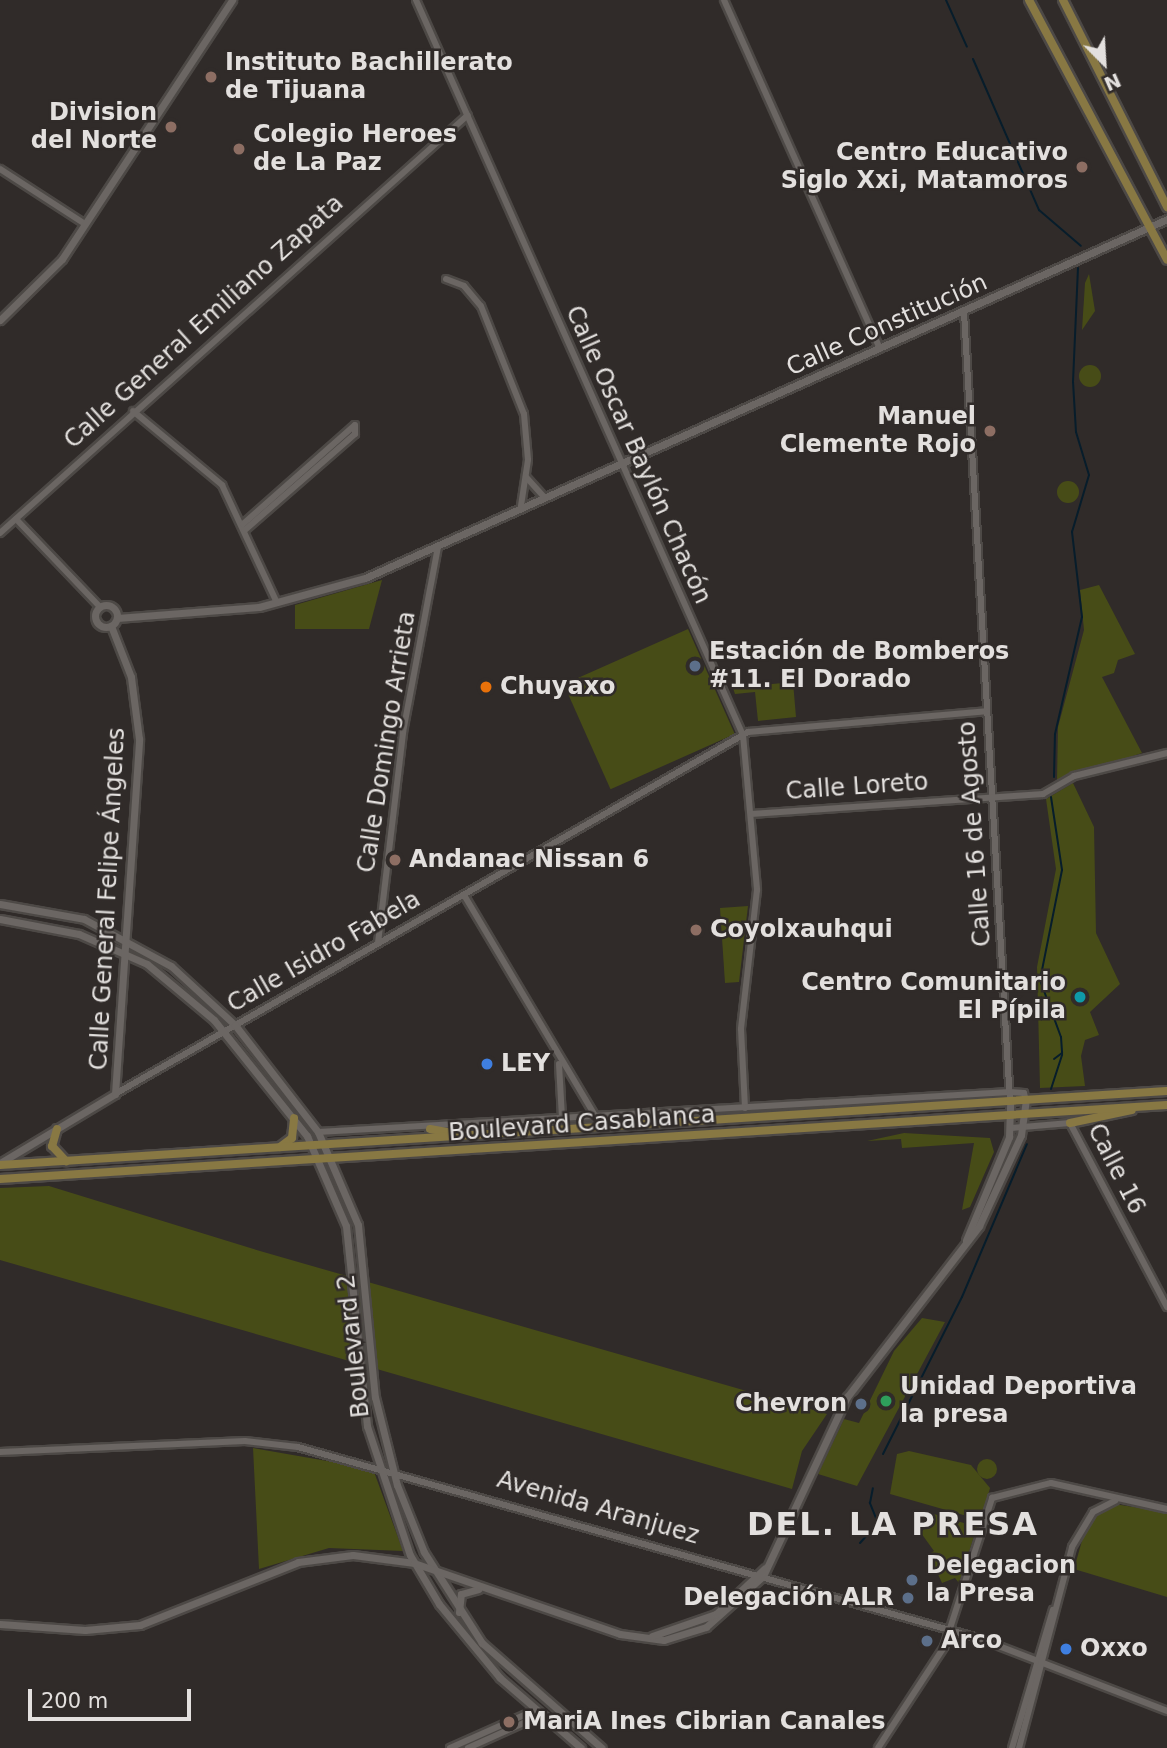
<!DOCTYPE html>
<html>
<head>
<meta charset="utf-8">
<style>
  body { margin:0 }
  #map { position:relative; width:1167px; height:1748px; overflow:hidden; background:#302b29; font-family:"DejaVu Sans",sans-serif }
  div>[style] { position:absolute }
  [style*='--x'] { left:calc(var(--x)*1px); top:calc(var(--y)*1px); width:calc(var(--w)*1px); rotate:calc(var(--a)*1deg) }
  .green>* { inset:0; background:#474c17; transform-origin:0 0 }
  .round { border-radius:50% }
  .stream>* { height:2px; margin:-1px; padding:0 1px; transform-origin:1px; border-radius:1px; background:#071d2b }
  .roads { filter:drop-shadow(2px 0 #4d4946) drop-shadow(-2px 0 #4d4946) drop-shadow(0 2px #4d4946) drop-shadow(0 -2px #4d4946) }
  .tertiary>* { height:6px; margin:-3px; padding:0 3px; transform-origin:3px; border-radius:3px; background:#6b6663 }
  .secondary>* { height:7px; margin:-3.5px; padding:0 3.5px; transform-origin:3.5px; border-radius:3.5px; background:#6b6663 }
  .secondary>.ring { margin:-3.5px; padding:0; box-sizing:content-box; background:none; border:7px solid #6b6663; border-radius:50% }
  .primary>* { height:8px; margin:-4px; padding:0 4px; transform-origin:4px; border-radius:4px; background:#887843 }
  .dots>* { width:19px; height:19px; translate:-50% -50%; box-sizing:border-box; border:4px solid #302b29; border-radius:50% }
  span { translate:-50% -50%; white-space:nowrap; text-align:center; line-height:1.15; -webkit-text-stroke:5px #302b29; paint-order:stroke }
  .poi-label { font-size:24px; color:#e3e0de; font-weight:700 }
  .left { translate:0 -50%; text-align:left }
  .right { translate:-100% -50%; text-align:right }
  .street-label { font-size:24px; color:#e3e0de }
  .district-label { font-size:32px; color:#e3e0de; font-weight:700; letter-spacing:2px }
  .north { position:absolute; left:1069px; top:28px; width:70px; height:70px; -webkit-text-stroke:5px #302b29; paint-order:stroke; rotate:156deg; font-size:19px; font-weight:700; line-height:28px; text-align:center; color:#e3e0de }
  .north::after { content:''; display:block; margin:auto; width:24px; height:32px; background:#e3e0de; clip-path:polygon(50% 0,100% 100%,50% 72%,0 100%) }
  .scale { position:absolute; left:28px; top:1689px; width:163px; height:32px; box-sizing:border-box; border:4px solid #e3e0de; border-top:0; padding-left:9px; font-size:21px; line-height:24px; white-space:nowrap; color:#e3e0de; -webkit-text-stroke:5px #302b29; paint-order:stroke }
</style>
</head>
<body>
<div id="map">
  <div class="green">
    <i style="clip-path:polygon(1089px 274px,1095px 311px,1082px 330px,1085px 283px)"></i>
    <i class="round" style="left:1079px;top:365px;width:22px;height:22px"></i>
    <i class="round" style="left:1057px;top:481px;width:22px;height:22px"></i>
    <i style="clip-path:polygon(382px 580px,369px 629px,295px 629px,295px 605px)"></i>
    <i style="clip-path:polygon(1099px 585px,1135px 654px,1118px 660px,1114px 673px,1102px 677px,1142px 753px,1057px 781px,1058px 727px,1084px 630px,1080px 590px)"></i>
    <i style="left:688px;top:629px;width:115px;height:136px;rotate:66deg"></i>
    <i style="clip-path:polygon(783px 647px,761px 658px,760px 651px,718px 654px)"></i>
    <i style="clip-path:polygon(793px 682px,796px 717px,758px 721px,755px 692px,735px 694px,733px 688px)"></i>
    <i style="clip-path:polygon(1073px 783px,1094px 827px,1096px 933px,1120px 984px,1090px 1012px,1099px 1035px,1085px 1040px,1081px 1056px,1085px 1086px,1040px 1088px,1037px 967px,1056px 869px,1046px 799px)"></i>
    <i style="clip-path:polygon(748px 906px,739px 982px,725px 983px,720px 908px)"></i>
    <i style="clip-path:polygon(904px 1133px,990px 1138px,994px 1152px,970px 1207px,962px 1210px,974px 1143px,902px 1148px,901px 1139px,867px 1141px)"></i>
    <i style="clip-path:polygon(49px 1186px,260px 1251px,827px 1414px,802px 1451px,792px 1489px,0 1260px,0 1188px)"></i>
    <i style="clip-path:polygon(922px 1318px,945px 1322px,857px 1486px,818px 1474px,844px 1419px,859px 1423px,894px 1351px)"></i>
    <i style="clip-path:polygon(253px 1448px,373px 1469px,403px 1551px,329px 1548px,259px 1569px)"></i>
    <i style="clip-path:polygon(909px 1451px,971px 1465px,990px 1488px,981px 1520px,890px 1494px,897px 1454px)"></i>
    <i class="round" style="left:977px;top:1459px;width:20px;height:20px"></i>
    <i style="clip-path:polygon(1114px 1504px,1167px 1512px,1167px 1597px,1074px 1569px,1085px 1530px,1100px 1510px)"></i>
    <i style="clip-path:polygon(934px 1514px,977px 1527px,959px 1583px,955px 1578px,942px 1583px,929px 1554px,934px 1551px,921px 1533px)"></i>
  </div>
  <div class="stream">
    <i style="--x:946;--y:0;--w:51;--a:65.9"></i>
    <i style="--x:973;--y:59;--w:165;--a:66.4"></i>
    <i style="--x:1039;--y:210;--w:55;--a:40.6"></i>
    <i style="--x:1054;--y:777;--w:43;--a:-88.7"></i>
    <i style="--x:1055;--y:734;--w:120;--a:-77"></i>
    <i style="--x:1082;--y:617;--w:86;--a:-96.7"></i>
    <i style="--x:1072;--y:532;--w:59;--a:-73.4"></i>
    <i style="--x:1089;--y:475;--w:45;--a:-106.8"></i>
    <i style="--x:1076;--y:432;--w:50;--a:-93.4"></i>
    <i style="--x:1073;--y:382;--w:114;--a:-87.5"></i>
    <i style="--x:1051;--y:797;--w:74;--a:81.4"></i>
    <i style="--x:1062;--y:870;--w:112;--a:101.3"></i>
    <i style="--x:1040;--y:980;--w:61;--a:69.8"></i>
    <i style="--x:1061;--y:1037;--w:16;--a:86"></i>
    <i style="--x:1062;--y:1053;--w:10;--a:143"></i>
    <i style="--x:1051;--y:1089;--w:36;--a:-72"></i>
    <i style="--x:883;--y:1454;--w:176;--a:-63.3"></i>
    <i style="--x:962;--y:1297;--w:166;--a:-67"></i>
    <i style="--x:860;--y:1543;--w:27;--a:-48"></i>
    <i style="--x:878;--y:1523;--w:22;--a:-112"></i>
    <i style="--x:870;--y:1503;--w:15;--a:-79"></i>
  </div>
  <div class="roads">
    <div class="tertiary">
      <i style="--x:416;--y:0;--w:804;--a:66.02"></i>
      <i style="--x:743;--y:735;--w:156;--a:84.8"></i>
      <i style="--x:757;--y:890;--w:140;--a:96.6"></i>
      <i style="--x:741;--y:1029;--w:79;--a:87.1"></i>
      <i style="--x:724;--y:0;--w:382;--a:65.9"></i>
      <i style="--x:0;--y:169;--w:101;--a:32.9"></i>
      <i style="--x:446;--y:279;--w:19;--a:21"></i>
      <i style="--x:464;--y:286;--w:26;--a:50"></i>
      <i style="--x:481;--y:306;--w:116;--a:68.3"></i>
      <i style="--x:524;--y:414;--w:46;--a:85"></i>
      <i style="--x:528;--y:460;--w:47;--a:98.7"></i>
      <i style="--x:964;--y:312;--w:791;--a:86.67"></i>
      <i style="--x:133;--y:411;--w:116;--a:39.7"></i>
      <i style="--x:222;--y:485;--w:130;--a:65"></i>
      <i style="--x:526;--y:477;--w:25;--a:48"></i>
      <i style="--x:16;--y:519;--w:122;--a:46.3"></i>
      <i style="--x:243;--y:524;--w:149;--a:-41.5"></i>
      <i style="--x:245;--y:530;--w:146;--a:-41.1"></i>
      <i style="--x:355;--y:434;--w:9;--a:-90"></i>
      <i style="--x:0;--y:533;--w:627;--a:-41.77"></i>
      <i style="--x:751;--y:814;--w:293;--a:-3.9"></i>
      <i style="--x:1043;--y:794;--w:36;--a:-30"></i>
      <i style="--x:1074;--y:776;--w:96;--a:-13.9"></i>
      <i style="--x:464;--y:895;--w:258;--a:59.3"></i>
      <i style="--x:378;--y:943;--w:212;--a:-83.2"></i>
      <i style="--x:403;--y:732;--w:188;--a:-79.3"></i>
      <i style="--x:559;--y:1064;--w:54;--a:86.8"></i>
      <i style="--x:115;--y:1094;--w:729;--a:-29.76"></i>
      <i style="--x:748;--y:732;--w:239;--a:-5"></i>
      <i style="--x:1011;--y:1128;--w:59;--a:-4.8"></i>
      <i style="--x:1070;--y:1123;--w:208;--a:62.2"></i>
      <i style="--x:318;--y:1132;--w:693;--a:-3.31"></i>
      <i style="--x:1010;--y:1092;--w:14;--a:4"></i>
      <i style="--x:1024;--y:1093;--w:8;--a:76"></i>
      <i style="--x:0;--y:1452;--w:245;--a:-2.6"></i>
      <i style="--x:245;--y:1441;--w:53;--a:6.5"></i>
      <i style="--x:298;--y:1447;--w:706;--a:15.69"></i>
      <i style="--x:978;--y:1638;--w:203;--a:21.1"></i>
      <i style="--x:450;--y:1748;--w:91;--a:-24"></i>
      <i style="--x:468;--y:1748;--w:78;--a:-24.3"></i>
      <i style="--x:878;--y:1748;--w:121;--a:-56.8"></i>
      <i style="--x:944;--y:1647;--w:157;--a:-72.1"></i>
      <i style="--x:992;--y:1498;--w:61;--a:-14.3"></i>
      <i style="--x:1051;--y:1483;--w:119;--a:12.6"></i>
      <i style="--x:1012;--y:1748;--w:144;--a:-73.5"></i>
      <i style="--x:1019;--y:1748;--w:208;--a:-75.2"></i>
      <i style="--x:1072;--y:1547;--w:41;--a:-59"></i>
      <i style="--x:1093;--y:1512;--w:25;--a:-27"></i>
    </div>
    <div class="secondary">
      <i style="--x:0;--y:320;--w:87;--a:-44.5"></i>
      <i style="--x:62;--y:259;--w:310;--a:-56.7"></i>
      <i class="ring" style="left:95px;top:605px;width:15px;height:15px"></i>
      <i style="--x:117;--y:618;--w:142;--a:-4.4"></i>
      <i style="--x:259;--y:607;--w:110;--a:-15.3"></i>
      <i style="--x:365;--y:578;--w:879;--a:-24.11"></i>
      <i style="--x:0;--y:904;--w:85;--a:10.1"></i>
      <i style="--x:84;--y:919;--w:99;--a:28.4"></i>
      <i style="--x:171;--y:966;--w:87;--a:42.7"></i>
      <i style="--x:235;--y:1025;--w:135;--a:52.2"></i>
      <i style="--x:318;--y:1132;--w:101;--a:66.7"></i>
      <i style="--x:358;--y:1225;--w:173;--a:84.4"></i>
      <i style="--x:375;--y:1397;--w:91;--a:76"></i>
      <i style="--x:397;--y:1485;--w:72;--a:68.1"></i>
      <i style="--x:424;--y:1552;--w:108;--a:57.5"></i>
      <i style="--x:482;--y:1643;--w:159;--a:41.2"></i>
      <i style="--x:0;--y:919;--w:80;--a:10.8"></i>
      <i style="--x:79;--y:934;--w:74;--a:23.8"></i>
      <i style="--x:147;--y:964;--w:87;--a:39.9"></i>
      <i style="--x:214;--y:1020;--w:149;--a:51.3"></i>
      <i style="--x:307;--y:1136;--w:98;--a:66.6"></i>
      <i style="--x:346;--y:1226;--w:201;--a:84"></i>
      <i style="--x:367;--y:1426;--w:136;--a:71.6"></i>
      <i style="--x:410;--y:1555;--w:57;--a:59.4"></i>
      <i style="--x:439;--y:1604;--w:96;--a:50.5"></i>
      <i style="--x:500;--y:1678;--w:107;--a:40.8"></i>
      <i style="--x:0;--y:1163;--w:134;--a:-31"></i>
      <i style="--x:115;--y:1094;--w:356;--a:-86.1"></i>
      <i style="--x:139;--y:739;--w:63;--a:-97.4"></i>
      <i style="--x:131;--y:677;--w:55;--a:-111.4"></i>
      <i style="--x:966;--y:1240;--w:112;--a:-67.3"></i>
      <i style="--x:1009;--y:1137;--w:35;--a:-88"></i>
      <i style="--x:459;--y:1612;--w:18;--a:-84"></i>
      <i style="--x:461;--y:1594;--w:18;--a:-16"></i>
      <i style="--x:0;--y:1624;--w:85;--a:4"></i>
      <i style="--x:85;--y:1630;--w:55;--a:-5.2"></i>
      <i style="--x:140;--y:1625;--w:170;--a:-21.7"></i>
      <i style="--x:298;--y:1562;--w:55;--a:-7.3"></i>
      <i style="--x:353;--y:1555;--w:62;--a:7.5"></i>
      <i style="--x:414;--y:1563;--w:218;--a:19"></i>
      <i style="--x:620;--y:1634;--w:44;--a:7.8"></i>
      <i style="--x:664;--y:1640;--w:44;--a:-17.2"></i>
      <i style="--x:706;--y:1627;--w:76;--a:-41.8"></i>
      <i style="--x:763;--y:1576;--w:198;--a:-64.9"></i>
      <i style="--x:847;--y:1397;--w:216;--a:-52.3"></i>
      <i style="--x:979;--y:1226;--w:100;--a:-65.2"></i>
      <i style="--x:1021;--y:1135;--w:34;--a:-82"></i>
      <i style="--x:652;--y:1636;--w:68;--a:-19"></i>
      <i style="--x:716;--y:1614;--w:67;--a:-43.2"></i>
    </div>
    <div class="primary">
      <i style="--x:1029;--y:0;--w:294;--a:62"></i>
      <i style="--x:1063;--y:0;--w:232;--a:63.3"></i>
      <i style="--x:1070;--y:1123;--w:63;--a:-11.8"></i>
      <i style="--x:57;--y:1129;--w:18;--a:106"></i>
      <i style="--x:52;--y:1146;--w:21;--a:47"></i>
      <i style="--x:430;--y:1129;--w:27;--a:10"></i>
      <i style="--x:280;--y:1147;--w:15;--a:-37"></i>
      <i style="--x:292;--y:1138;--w:20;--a:-84"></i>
      <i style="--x:0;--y:1165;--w:1169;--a:-3.63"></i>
      <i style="--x:0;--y:1179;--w:1169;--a:-3.63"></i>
    </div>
  </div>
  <div class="dots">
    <i style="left:211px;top:77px;background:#8d6e63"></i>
    <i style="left:171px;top:127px;background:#8d6e63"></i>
    <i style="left:239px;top:149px;background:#8d6e63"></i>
    <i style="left:1082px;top:167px;background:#8d6e63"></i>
    <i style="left:990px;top:431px;background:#8d6e63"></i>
    <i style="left:695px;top:666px;background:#5c6f8a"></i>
    <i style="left:486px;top:687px;background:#e8710a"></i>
    <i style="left:395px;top:860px;background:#8d6e63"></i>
    <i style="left:696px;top:930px;background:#8d6e63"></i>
    <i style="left:1080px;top:997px;background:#0f9aa8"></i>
    <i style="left:487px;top:1064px;background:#3f7fe0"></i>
    <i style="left:886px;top:1401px;background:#2e9e5b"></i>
    <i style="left:861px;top:1404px;background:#5c6f8a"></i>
    <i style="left:912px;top:1580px;background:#5c6f8a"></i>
    <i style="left:908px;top:1598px;background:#5c6f8a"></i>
    <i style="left:927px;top:1641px;background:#5c6f8a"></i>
    <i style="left:1066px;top:1649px;background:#3f7fe0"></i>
    <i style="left:509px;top:1722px;background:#8d6e63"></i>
  </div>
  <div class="poi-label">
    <span class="left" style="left:225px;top:77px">Instituto Bachillerato<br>de Tijuana</span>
    <span class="right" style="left:157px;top:127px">Division<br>del Norte</span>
    <span class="left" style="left:253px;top:149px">Colegio Heroes<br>de La Paz</span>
    <span class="right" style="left:1068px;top:167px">Centro Educativo<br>Siglo Xxi, Matamoros</span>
    <span class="right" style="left:976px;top:431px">Manuel<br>Clemente Rojo</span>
    <span class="left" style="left:709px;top:666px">Estación de Bomberos<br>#11. El Dorado</span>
    <span class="left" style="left:500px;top:687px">Chuyaxo</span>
    <span class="left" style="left:409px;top:860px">Andanac Nissan 6</span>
    <span class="left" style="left:710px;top:930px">Coyolxauhqui</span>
    <span class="right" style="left:1066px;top:997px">Centro Comunitario<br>El Pípila</span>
    <span class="left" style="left:501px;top:1064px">LEY</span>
    <span class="left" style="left:900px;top:1401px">Unidad Deportiva<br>la presa</span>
    <span class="right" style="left:847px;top:1404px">Chevron</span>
    <span class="left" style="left:926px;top:1580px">Delegacion<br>la Presa</span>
    <span class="right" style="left:894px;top:1598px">Delegación ALR</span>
    <span class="left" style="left:941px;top:1641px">Arco</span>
    <span class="left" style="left:1080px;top:1649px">Oxxo</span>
    <span class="left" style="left:523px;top:1722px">MariA Ines Cibrian Canales</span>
  </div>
  <div class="street-label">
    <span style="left:204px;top:322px;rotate:-42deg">Calle General Emiliano Zapata</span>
    <span style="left:887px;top:325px;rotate:-24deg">Calle Constitución</span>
    <span style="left:638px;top:455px;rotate:66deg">Calle Oscar Baylón Chacón</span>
    <span style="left:387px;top:742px;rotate:-81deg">Calle Domingo Arrieta</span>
    <span style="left:857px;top:787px;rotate:-4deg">Calle Loreto</span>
    <span style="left:975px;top:834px;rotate:-94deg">Calle 16 de Agosto</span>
    <span style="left:108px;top:899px;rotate:-87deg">Calle General Felipe Ángeles</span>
    <span style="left:324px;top:952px;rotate:-30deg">Calle Isidro Fabela</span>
    <span style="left:582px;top:1124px;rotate:-4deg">Boulevard Casablanca</span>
    <span style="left:1116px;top:1169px;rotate:63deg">Calle 16</span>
    <span style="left:354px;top:1346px;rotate:-96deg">Boulevard 2</span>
    <span style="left:598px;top:1508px;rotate:16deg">Avenida Aranjuez</span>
  </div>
  <div class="district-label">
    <span style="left:893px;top:1524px">DEL. LA PRESA</span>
  </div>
  <div class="north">N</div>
  <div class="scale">200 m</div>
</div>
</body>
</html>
